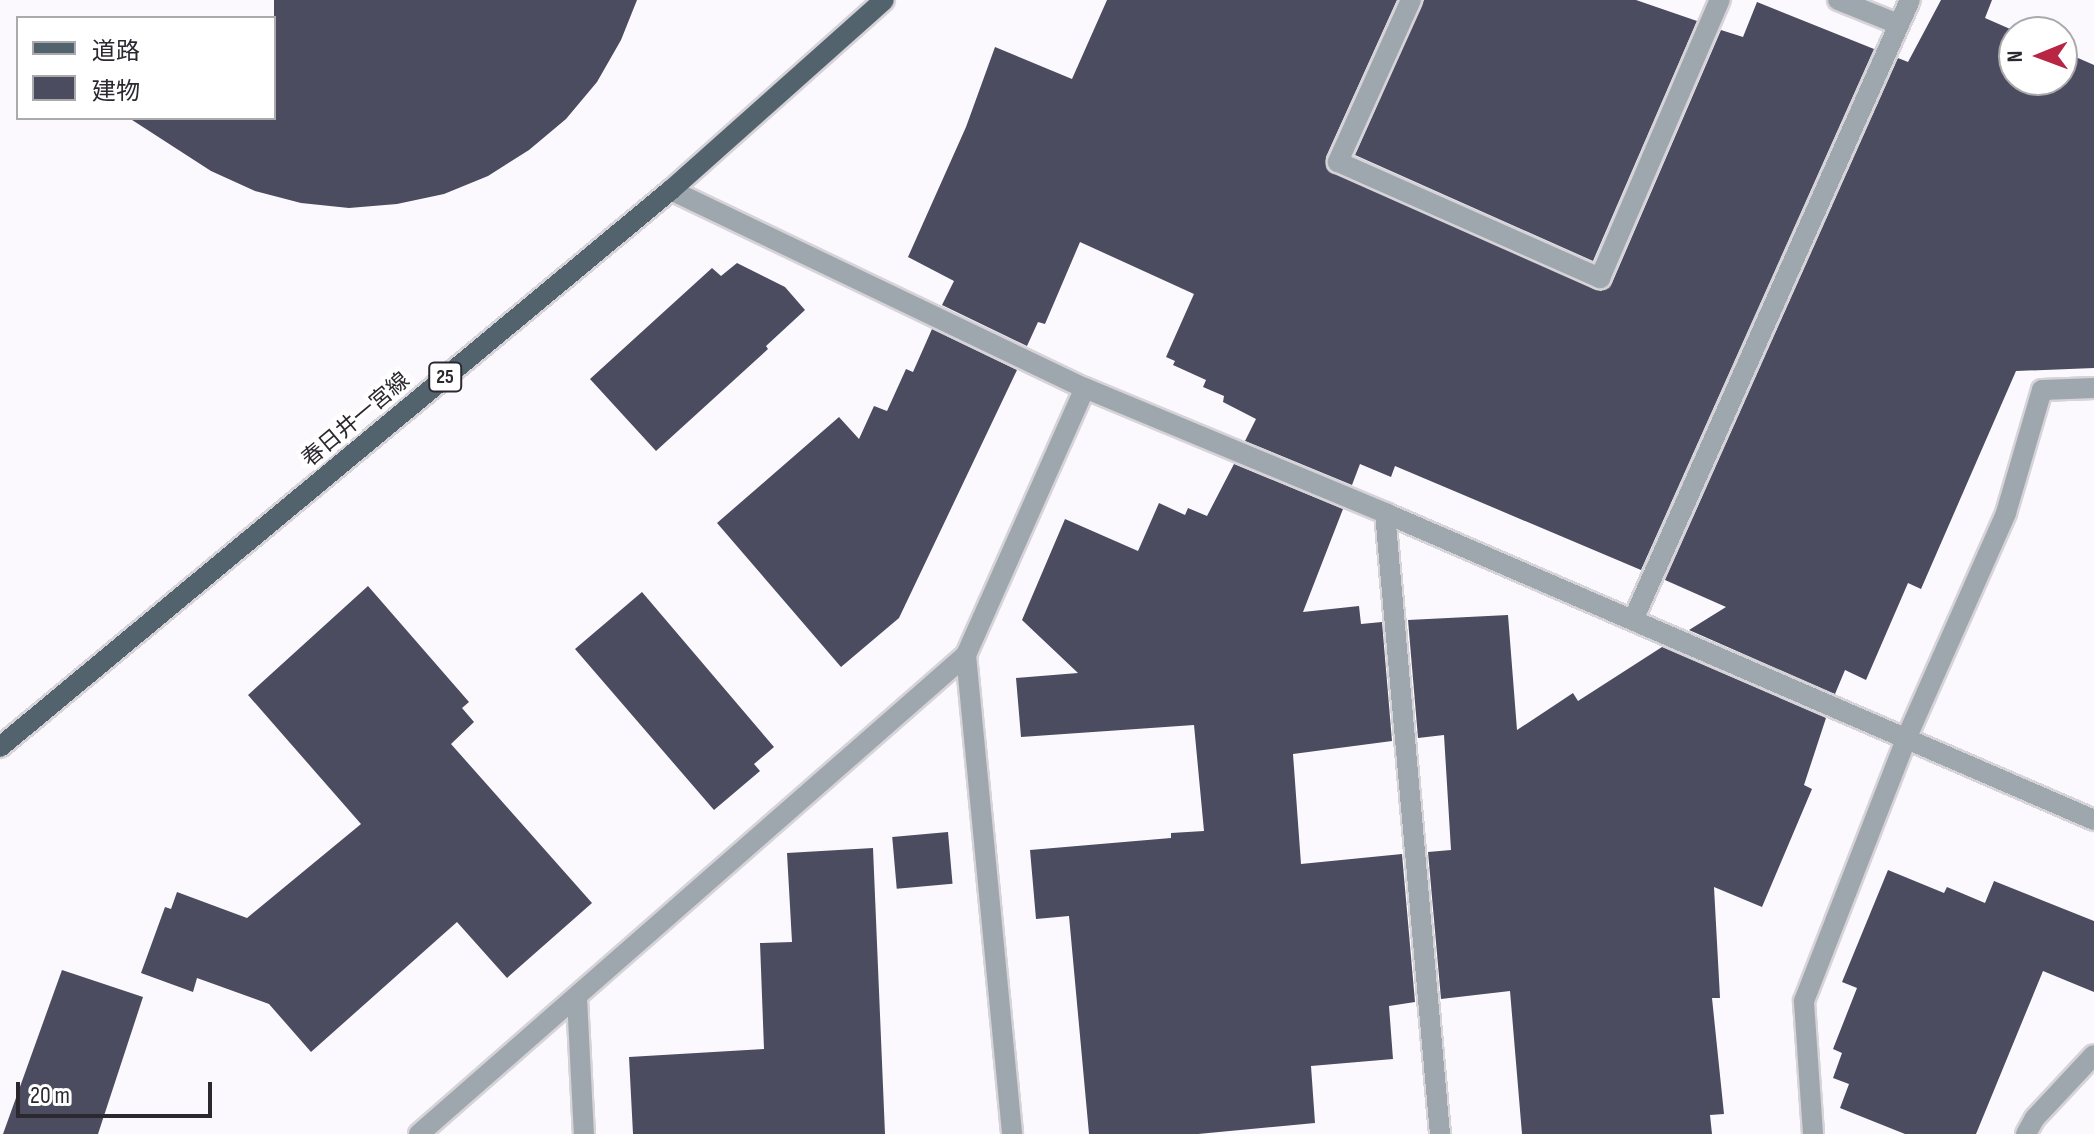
<!DOCTYPE html>
<html>
<head>
<meta charset="utf-8">
<style>
  body { margin:0 }
  #map { position:relative; width:2094px; height:1134px; overflow:hidden; background:#fbf9fe; font-family:"Sofia Sans Condensed","Noto Sans JP",sans-serif }
  div>[style] { position:absolute }
  [style*='--x'] { left:calc(var(--x)*1px); top:calc(var(--y)*1px); width:calc(var(--w)*1px); rotate:calc(var(--a)*1deg) }
  .building>* { inset:0; background:#4b4c5f; transform-origin:0 0 }
  .roads { filter:drop-shadow(2px 0 #d6d3d9) drop-shadow(-2px 0 #d6d3d9) drop-shadow(0 2px #d6d3d9) drop-shadow(0 -2px #d6d3d9) }
  .minor>* { height:20px; margin:-10px; padding:0 10px; transform-origin:10px; border-radius:10px; background:#9ea7ad }
  .tertiary>* { height:20px; margin:-10px; padding:0 10px; transform-origin:10px; border-radius:10px; background:#9ea7ad }
  .primary>* { height:20px; margin:-10px; padding:0 10px; transform-origin:10px; border-radius:10px; background:#52636e }
  span { translate:-50% -50%; white-space:nowrap; text-align:center; line-height:1.15; -webkit-text-stroke:8px #fff; paint-order:stroke }
  .shield-label span { padding:2px 6px; background:#fff; border:2px solid; border-radius:6px; -webkit-text-stroke-width:0 }
  .shield-label { font-size:20px; color:#2b2830; font-weight:700 }
  .street-label { font-size:22px; color:#2b2830 }
  .legend { position:absolute; left:16px; top:16px; width:260px; height:104px; box-sizing:border-box; background:#fff; border:2px solid #aaa9ac; margin:0; padding:10px 14px; list-style:none; font-size:24px; color:#2b2830 }
  .legend li { display:flex; align-items:center; gap:16px; height:40px }
  .legend b { width:40px; border:2px solid #aaa9ac }
  .north { position:absolute; left:1998px; top:16px; width:80px; height:80px; box-sizing:border-box; background:#fff; border:2px solid #aaa9ac; border-radius:50%; rotate:269deg; font-size:22px; font-weight:700; line-height:32px; text-align:center; color:#2b2830 }
  .north::after { content:''; display:block; margin:auto; width:28px; height:36px; background:#b82643; clip-path:polygon(50% 0,100% 100%,50% 72%,0 100%) }
  .scale { position:absolute; left:16px; top:1082px; width:196px; height:36px; box-sizing:border-box; border:4px solid #2b2830; border-top:0; padding-left:10px; font-size:24px; line-height:28px; white-space:nowrap; color:#2b2830; -webkit-text-stroke:6px #fff; paint-order:stroke }
</style>
</head>
<body>
<div id="map">
  <div class="building">
    <i style="clip-path:polygon(274px 0,637px 0,621px 40px,597px 82px,566px 119px,529px 150px,488px 176px,444px 194px,397px 204px,349px 208px,301px 203px,255px 191px,211px 171px,129px 118px,274px 118px)"></i>
    <i style="clip-path:polygon(1107px 0,1397px 0,1326px 157px,1327px 169px,1601px 291px,1612px 283px,1721px 30px,1743px 37px,1757px 2px,1874px 49px,1641px 570px,1395px 466px,1391px 477px,1360px 464px,1352px 485px,1245px 441px,1256px 419px,1223px 402px,1224px 396px,1203px 387px,1206px 380px,1173px 365px,1175px 361px,1166px 357px,1194px 294px,1080px 242px,1045px 324px,1038px 322px,1027px 346px,942px 305px,954px 281px,908px 257px,966px 127px,995px 47px,1072px 79px)"></i>
    <i style="clip-path:polygon(1424px 0,1636px 0,1697px 21px,1593px 261px,1355px 155px)"></i>
    <i style="clip-path:polygon(1941px 0,1992px 0,1985px 18px,2017px 32px,2014px 32px,2014px 80px,2062px 80px,2062px 51px,2094px 65px,2094px 368px,2016px 371px,1921px 589px,1908px 583px,1866px 680px,1845px 670px,1835px 694px,1689px 630px,1726px 607px,1665px 580px,1898px 58px,1908px 62px)"></i>
    <i style="clip-path:polygon(737px 263px,785px 287px,805px 310px,766px 346px,768px 349px,656px 451px,590px 379px,712px 268px,721px 276px)"></i>
    <i style="clip-path:polygon(932px 329px,1017px 370px,899px 618px,841px 667px,717px 523px,839px 417px,859px 439px,874px 406px,887px 411px,906px 369px,913px 372px)"></i>
    <i style="clip-path:polygon(1234px 464px,1343px 509px,1303px 612px,1359px 606px,1361px 624px,1382px 622px,1392px 741px,1293px 754px,1301px 864px,1402px 854px,1415px 1002px,1389px 1006px,1393px 1059px,1311px 1066px,1315px 1123px,1198px 1134px,1089px 1134px,1069px 916px,1036px 919px,1030px 850px,1171px 838px,1171px 833px,1204px 831px,1194px 725px,1021px 737px,1016px 678px,1078px 673px,1022px 620px,1065px 519px,1138px 551px,1159px 503px,1185px 515px,1188px 508px,1207px 516px)"></i>
    <i style="clip-path:polygon(368px 586px,469px 702px,462px 708px,474px 722px,451px 744px,592px 903px,507px 978px,457px 922px,311px 1052px,269px 1004px,197px 978px,193px 992px,141px 973px,165px 907px,171px 909px,177px 892px,247px 918px,361px 824px,248px 695px)"></i>
    <i style="clip-path:polygon(642px 592px,774px 747px,754px 764px,760px 771px,714px 810px,575px 649px)"></i>
    <i style="clip-path:polygon(1508px 615px,1517px 730px,1573px 693px,1578px 701px,1662px 647px,1826px 718px,1804px 785px,1812px 789px,1762px 907px,1714px 887px,1720px 998px,1712px 998px,1724px 1114px,1710px 1115px,1712px 1134px,1522px 1134px,1510px 991px,1441px 999px,1428px 852px,1451px 850px,1444px 735px,1418px 738px,1408px 620px)"></i>
    <i style="left:948px;top:832px;width:52px;height:56px;rotate:85deg"></i>
    <i style="clip-path:polygon(873px 848px,885px 1134px,633px 1134px,629px 1057px,764px 1049px,760px 943px,792px 942px,787px 853px)"></i>
    <i style="clip-path:polygon(1888px 870px,1944px 893px,1947px 887px,1985px 903px,1994px 881px,2094px 921px,2094px 992px,2043px 971px,1976px 1134px,1905px 1134px,1840px 1108px,1849px 1084px,1833px 1078px,1842px 1053px,1833px 1049px,1857px 988px,1842px 982px)"></i>
    <i style="clip-path:polygon(62px 970px,143px 997px,98px 1134px,3px 1134px)"></i>
  </div>
  <div class="roads">
    <div class="minor">
      <i style="--x:1411;--y:0;--w:178;--a:114.3"></i>
      <i style="--x:1338;--y:162;--w:287;--a:23.9"></i>
      <i style="--x:1600;--y:278;--w:303;--a:-66.7"></i>
      <i style="--x:1838;--y:0;--w:65;--a:21.8"></i>
      <i style="--x:671;--y:190;--w:459;--a:25.6"></i>
      <i style="--x:1085;--y:388;--w:325;--a:22.6"></i>
      <i style="--x:1385;--y:513;--w:773;--a:23.41"></i>
      <i style="--x:1385;--y:513;--w:623;--a:84.94"></i>
      <i style="--x:1633;--y:620;--w:679;--a:-65.93"></i>
      <i style="--x:966;--y:655;--w:481;--a:84.5"></i>
      <i style="--x:1906;--y:739;--w:247;--a:-66.1"></i>
      <i style="--x:2006;--y:513;--w:128;--a:-73.7"></i>
      <i style="--x:2042;--y:390;--w:52;--a:-2.2"></i>
      <i style="--x:577;--y:998;--w:136;--a:87.1"></i>
      <i style="--x:419;--y:1134;--w:727;--a:-41.21"></i>
      <i style="--x:966;--y:655;--w:292;--a:-66"></i>
      <i style="--x:2026;--y:1134;--w:18;--a:-61"></i>
      <i style="--x:2035;--y:1118;--w:86;--a:-46.9"></i>
    </div>
    <div class="tertiary">
      <i style="--x:1813;--y:1134;--w:133;--a:-93.9"></i>
      <i style="--x:1804;--y:1001;--w:281;--a:-68.7"></i>
    </div>
    <div class="primary">
      <i style="--x:0;--y:747;--w:872;--a:-39.7"></i>
      <i style="--x:671;--y:190;--w:285;--a:-41.7"></i>
    </div>
  </div>
  <div class="shield-label">
    <span style="left:445px;top:377px">25</span>
  </div>
  <div class="street-label">
    <span style="left:356px;top:420px;rotate:-40deg">春日井一宮線</span>
  </div>
  <ul class="legend">
  <li><b style="height:10px;background:#52636e"></b>道路</li>
  <li><b style="height:22px;background:#4b4c5f"></b>建物</li>
  </ul>
  <div class="north">N</div>
  <div class="scale">20 m</div>
</div>
</body>
</html>
